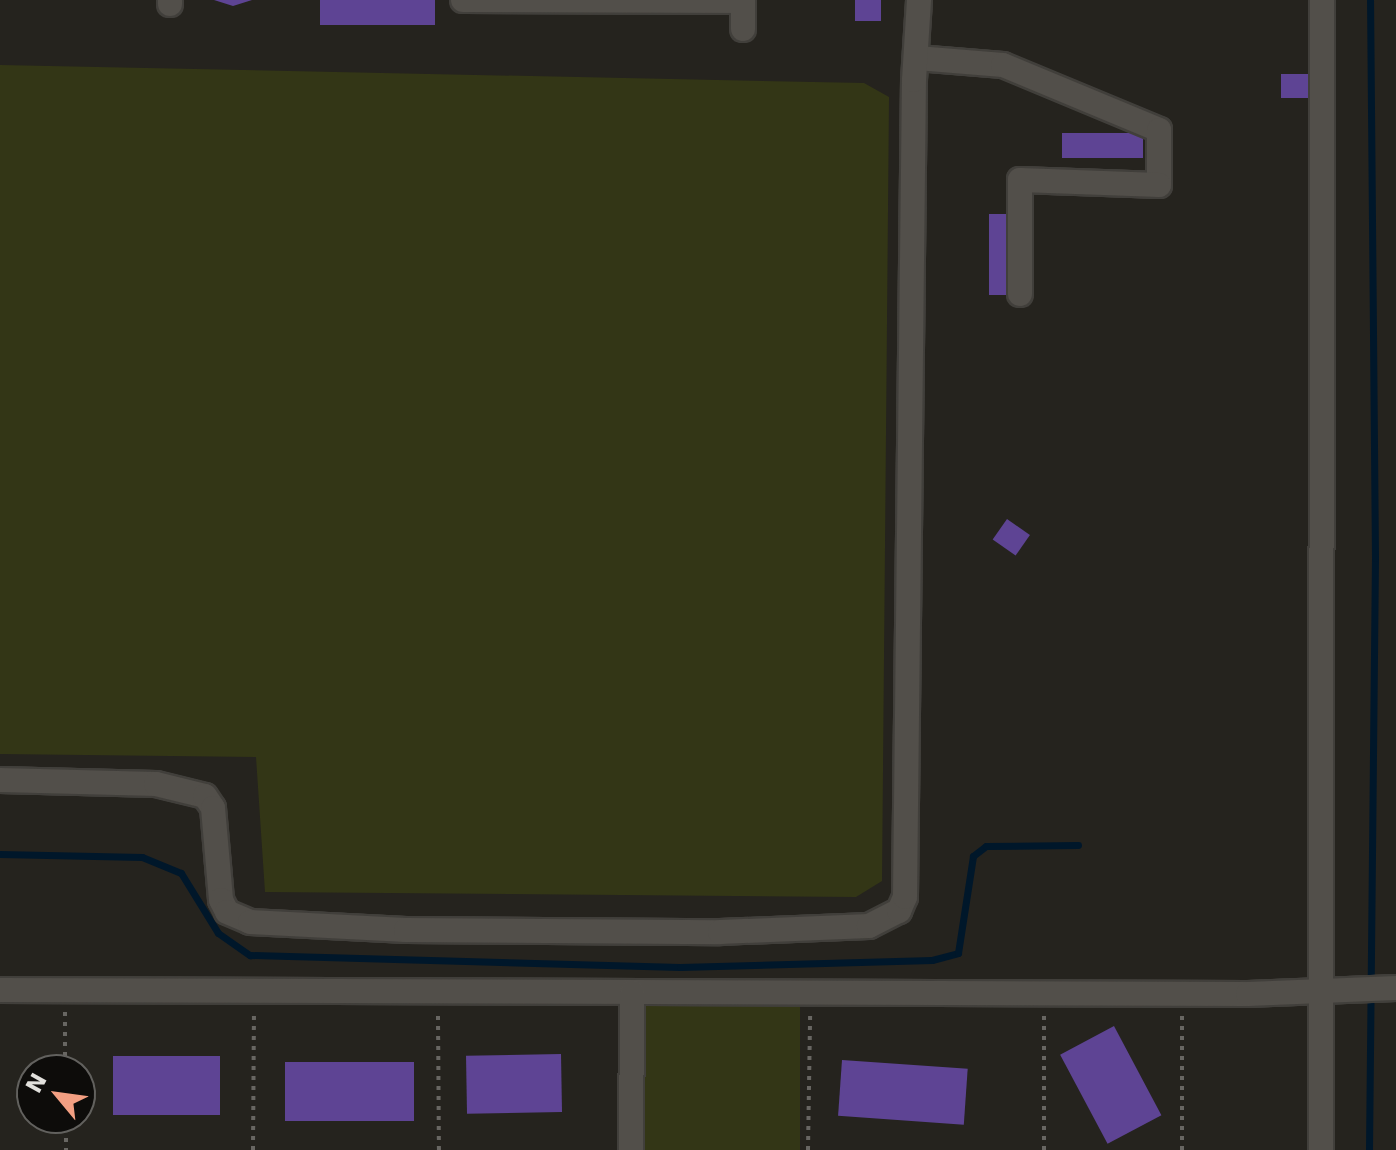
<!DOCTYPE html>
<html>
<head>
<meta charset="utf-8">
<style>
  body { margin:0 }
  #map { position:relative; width:1396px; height:1150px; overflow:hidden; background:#25231e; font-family:"DejaVu Sans",sans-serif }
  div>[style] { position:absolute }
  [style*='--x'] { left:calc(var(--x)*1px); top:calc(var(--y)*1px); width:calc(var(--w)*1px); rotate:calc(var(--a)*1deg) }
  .green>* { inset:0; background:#333616; transform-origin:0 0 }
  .stream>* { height:7px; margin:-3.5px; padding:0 3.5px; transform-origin:3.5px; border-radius:3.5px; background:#00172a }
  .building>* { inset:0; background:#5e4494; transform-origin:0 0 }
  .path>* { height:4px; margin-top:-2px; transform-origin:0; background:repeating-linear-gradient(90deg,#686662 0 4px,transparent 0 10px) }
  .roads { filter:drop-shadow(2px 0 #413f3b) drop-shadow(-2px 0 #413f3b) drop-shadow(0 2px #413f3b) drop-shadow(0 -2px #413f3b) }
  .minor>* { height:24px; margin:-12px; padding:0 12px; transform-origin:12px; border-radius:12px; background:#524f4a }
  span { translate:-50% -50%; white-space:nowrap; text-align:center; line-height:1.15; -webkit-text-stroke:8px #0d0c0a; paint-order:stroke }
  .north { position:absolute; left:16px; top:1054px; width:80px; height:80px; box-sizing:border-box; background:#0d0c0a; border:2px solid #62615e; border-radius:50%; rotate:299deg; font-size:22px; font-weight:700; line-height:32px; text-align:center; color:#e1e0dc }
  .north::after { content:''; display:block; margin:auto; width:28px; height:36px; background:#f39f82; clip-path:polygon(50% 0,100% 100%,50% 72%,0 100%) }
</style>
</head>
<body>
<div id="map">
  <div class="green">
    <i style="clip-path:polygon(0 65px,864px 83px,889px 97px,882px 881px,856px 897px,265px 892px,256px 757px,0 754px)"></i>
    <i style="left:800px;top:1004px;width:146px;height:160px;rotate:90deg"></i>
  </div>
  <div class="stream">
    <i style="--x:0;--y:854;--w:142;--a:1.2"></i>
    <i style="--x:142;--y:857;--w:42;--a:22.3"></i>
    <i style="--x:181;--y:873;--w:70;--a:58.3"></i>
    <i style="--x:218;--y:933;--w:39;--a:35"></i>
    <i style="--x:250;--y:955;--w:430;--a:1.6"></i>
    <i style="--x:680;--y:967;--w:252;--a:-1.6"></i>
    <i style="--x:932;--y:960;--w:27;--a:-15"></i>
    <i style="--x:958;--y:953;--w:98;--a:-81.2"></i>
    <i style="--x:973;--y:856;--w:16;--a:-38"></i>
    <i style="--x:986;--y:846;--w:92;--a:-0.6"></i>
    <i style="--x:1369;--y:1150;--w:592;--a:-89.42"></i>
    <i style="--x:1375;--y:558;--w:558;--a:-90.51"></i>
  </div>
  <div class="building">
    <i style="clip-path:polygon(214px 0,252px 0,233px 6px)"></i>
    <i style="left:320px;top:0;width:115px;height:25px"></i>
    <i style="left:855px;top:0;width:26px;height:21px"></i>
    <i style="left:1310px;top:74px;width:24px;height:29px;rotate:90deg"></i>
    <i style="left:1062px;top:133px;width:81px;height:25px"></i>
    <i style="left:989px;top:214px;width:25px;height:81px"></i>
    <i style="left:1007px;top:519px;width:28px;height:25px;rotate:35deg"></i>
    <i style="left:1114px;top:1026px;width:101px;height:61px;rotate:62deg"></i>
    <i style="left:561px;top:1054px;width:58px;height:95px;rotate:89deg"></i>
    <i style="left:220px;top:1056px;width:59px;height:107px;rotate:90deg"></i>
    <i style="left:842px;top:1060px;width:126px;height:56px;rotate:4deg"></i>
    <i style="left:285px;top:1062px;width:129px;height:59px"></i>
  </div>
  <div class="path">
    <i style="--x:65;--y:1012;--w:58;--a:90"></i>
    <i style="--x:438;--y:1016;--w:134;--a:89.6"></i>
    <i style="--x:1182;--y:1016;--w:134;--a:90"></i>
    <i style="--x:66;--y:1118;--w:32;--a:90"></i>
    <i style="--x:253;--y:1150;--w:138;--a:-89.6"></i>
    <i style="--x:808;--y:1150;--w:134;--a:-89.1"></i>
    <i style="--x:1044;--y:1150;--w:134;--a:-90"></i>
  </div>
  <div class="roads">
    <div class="minor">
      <i style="--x:463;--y:0;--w:280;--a:0.2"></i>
      <i style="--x:170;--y:4;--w:4;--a:-90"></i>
      <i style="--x:743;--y:29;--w:29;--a:-90"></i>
      <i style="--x:917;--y:58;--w:86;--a:4.7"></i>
      <i style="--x:1003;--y:65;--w:169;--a:22.6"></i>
      <i style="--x:1159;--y:130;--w:55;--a:90"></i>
      <i style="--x:1159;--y:185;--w:139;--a:-177.9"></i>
      <i style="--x:1020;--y:180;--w:114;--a:90"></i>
      <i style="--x:0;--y:780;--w:156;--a:1.5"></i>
      <i style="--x:156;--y:784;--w:50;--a:13.8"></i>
      <i style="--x:205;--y:796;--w:14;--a:56"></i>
      <i style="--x:213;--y:808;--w:92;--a:85"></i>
      <i style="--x:221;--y:900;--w:13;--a:63"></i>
      <i style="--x:227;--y:912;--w:25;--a:23"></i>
      <i style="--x:250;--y:922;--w:156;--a:2.9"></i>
      <i style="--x:406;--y:930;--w:314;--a:0.4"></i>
      <i style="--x:720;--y:932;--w:149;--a:-2.3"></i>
      <i style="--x:869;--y:926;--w:34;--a:-27"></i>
      <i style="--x:899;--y:911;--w:15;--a:-67"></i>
      <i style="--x:905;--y:897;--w:817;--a:-89.37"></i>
      <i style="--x:914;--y:80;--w:80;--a:-86.4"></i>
      <i style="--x:0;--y:990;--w:1248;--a:0.18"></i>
      <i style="--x:1248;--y:994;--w:148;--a:-2.3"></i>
      <i style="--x:631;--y:1150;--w:158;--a:-89.6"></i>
      <i style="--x:1321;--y:1150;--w:1150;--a:-89.95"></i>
    </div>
  </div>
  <div class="north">N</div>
</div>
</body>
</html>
